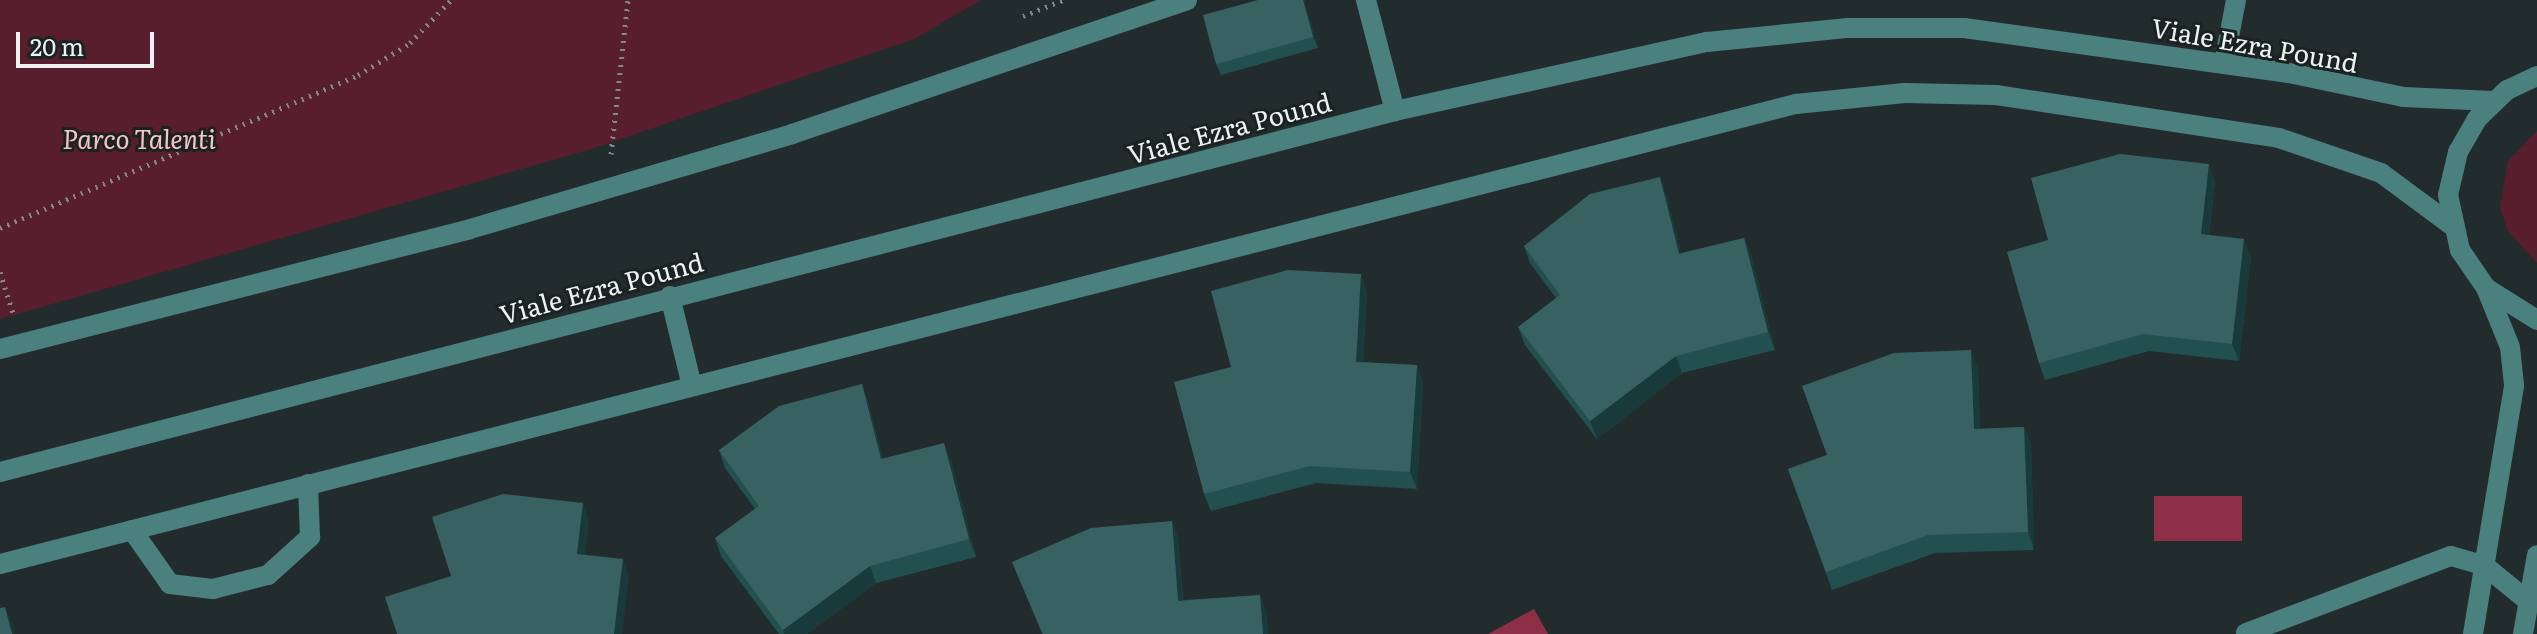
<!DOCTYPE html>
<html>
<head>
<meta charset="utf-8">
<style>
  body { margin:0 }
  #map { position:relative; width:2537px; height:634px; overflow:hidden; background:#232c2c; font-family:Literata,serif }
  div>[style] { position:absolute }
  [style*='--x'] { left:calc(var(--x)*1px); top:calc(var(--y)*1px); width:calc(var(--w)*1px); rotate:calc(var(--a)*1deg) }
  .green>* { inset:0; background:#591e2d }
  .water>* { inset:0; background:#8e2f48; transform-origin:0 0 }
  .path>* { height:5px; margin-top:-2.5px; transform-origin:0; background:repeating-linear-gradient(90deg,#828989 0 2px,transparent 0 8px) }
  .minor>* { height:20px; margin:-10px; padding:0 10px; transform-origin:10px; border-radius:10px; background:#4a807e }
  .wall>* { inset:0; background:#22504f }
  .shaded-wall>* { inset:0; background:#193a3a }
  .building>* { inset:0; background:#386261 }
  span { translate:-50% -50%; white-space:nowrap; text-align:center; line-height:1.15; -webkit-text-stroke:6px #1a2322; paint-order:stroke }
  .street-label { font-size:26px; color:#edf3f3 }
  .park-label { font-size:26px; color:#f9c2cb; font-style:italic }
  .scale { position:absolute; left:16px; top:32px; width:138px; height:36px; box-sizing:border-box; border:4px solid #edf3f3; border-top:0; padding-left:10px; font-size:24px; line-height:28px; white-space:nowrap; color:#edf3f3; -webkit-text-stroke:6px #1a2322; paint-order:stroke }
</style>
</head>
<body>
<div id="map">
  <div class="green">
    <i style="clip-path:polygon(0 0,981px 0,914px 39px,591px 149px,0 319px)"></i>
    <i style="clip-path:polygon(2537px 131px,2537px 263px,2508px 231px,2500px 208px,2508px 161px)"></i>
  </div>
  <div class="water">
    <i style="left:2154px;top:496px;width:88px;height:45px"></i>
    <i style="clip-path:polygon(1534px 609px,1548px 634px,1488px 634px)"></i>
  </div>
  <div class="path">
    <i style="--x:1023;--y:16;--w:43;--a:-21.8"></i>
    <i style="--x:611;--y:154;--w:155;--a:-83.7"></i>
    <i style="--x:0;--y:228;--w:389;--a:-23.1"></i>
    <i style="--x:358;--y:75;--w:61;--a:-31.6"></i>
    <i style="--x:410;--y:43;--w:59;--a:-46.4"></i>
    <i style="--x:0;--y:272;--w:43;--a:72.4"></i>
  </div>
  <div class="minor">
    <i style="--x:1366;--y:0;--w:115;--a:75.4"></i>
    <i style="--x:2224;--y:63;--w:64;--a:-79.2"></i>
    <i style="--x:2537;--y:76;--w:33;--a:155"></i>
    <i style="--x:2507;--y:90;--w:42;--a:136"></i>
    <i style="--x:2477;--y:119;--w:38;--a:120"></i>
    <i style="--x:2458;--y:152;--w:44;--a:103.1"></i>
    <i style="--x:2448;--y:195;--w:56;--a:77.7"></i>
    <i style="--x:2460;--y:250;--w:46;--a:55.6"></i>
    <i style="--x:2486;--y:288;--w:60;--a:32.1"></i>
    <i style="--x:670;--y:296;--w:89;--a:76.3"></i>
    <i style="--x:0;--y:349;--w:485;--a:-14.3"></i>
    <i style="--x:470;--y:229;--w:336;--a:-16.4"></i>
    <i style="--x:792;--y:134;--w:417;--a:-18.7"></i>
    <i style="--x:0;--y:472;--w:1441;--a:-14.51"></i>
    <i style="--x:1395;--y:111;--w:320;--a:-12.5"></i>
    <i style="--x:1707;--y:42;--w:142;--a:-5.7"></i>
    <i style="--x:1848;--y:28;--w:116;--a:0"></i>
    <i style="--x:1964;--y:28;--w:328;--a:7.9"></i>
    <i style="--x:2289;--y:73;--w:117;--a:11.8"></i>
    <i style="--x:2404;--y:97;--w:89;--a:2.6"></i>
    <i style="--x:132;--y:530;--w:66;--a:54.9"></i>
    <i style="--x:170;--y:584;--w:43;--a:6.6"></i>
    <i style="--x:213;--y:589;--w:57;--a:-14.3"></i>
    <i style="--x:268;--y:575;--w:57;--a:-42.1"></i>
    <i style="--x:310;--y:537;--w:53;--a:-92.2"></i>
    <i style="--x:0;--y:564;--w:1854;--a:-14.37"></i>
    <i style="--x:1796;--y:104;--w:109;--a:-5.8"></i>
    <i style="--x:1904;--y:93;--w:92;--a:1.2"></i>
    <i style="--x:1996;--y:95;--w:286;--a:8.6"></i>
    <i style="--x:2279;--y:138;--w:108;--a:18.9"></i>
    <i style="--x:2381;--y:173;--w:86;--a:36.5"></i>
    <i style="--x:2246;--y:633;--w:219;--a:-20.6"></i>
    <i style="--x:2451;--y:556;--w:35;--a:16"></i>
    <i style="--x:2485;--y:566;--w:57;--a:39.3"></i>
    <i style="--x:2473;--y:634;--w:252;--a:-80.6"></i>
    <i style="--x:2514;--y:385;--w:38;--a:-96"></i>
    <i style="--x:2510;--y:347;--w:64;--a:-112.1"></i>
    <i style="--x:2523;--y:634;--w:80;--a:-80"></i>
  </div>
  <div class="wall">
    <i style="clip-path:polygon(1304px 0,1318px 48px,1221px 75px,1216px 64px)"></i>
    <i style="clip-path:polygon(2215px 181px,2209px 235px,2251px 257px,2239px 361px,2149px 351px,2045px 380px,2039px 363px,2048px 240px)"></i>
    <i style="clip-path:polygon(1666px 194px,1681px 253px,1744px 238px,1751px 255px,1775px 350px,1682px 373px,1597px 439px,1525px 345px,1518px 327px,1556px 298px,1530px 263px,1524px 246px)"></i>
    <i style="clip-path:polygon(1367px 292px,1363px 362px,1417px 365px,1423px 383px,1417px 489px,1316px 483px,1211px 511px,1204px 494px)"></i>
    <i style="clip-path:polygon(1978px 368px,1980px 429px,2024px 427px,2031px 445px,2034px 550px,1935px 553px,1832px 590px,1788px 469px,1827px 455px)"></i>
    <i style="clip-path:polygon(862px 384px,868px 402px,883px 459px,951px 460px,976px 557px,876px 583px,807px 634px,779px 634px,721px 556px,715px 538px,755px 509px,725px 468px,719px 450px)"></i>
    <i style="clip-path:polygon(1172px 521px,1178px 539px,1183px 600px,1260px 595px,1266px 612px,1268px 634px,1042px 634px,1012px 562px)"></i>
  </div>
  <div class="shaded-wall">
    <i style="clip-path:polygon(1303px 0,1304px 0,1318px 48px,1313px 37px)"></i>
    <i style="clip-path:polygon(2209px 164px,2215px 181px,2207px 251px,2201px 234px)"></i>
    <i style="clip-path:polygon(1660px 177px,1666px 194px,1686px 271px,1679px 254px)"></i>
    <i style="clip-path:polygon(1744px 238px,1751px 255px,1775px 350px,1768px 332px)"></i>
    <i style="clip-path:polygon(2244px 239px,2251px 257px,2239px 361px,2232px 344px)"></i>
    <i style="clip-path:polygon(1361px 274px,1367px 292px,1362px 379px,1356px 362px)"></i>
    <i style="clip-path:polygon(1971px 350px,1978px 368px,1981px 446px,1974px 429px)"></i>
    <i style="clip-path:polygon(1676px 356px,1682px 373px,1597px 439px,1590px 421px)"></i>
    <i style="clip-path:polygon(1417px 365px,1423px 383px,1417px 489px,1410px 472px)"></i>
    <i style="clip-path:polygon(862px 384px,868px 402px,887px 477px,881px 459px)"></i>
    <i style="clip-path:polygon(2024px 427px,2031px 445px,2034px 550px,2028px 532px)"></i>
    <i style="clip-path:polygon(944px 443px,951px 460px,976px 557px,969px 539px)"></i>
    <i style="clip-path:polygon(583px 503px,589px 520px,584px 571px,577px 554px)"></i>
    <i style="clip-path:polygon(1172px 521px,1178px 539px,1184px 618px,1178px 601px)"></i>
    <i style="clip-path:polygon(623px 559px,629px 576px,622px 634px,614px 634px)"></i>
    <i style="clip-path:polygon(870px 566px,876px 583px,807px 634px,784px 634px,783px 630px)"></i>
    <i style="clip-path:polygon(1260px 595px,1266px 612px,1268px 634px,1263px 634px)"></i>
    <i style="clip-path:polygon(5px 607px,12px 624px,14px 634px,12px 634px)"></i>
  </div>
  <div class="building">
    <i style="clip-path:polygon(1258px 0,1303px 0,1313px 37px,1216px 64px,1203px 15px)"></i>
    <i style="clip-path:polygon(2120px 154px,2209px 164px,2201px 234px,2244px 239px,2232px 344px,2143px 334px,2039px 363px,2007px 252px,2048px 240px,2031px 178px)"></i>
    <i style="clip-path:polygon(1660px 177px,1679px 254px,1744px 238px,1768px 332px,1676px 356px,1590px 421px,1518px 327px,1560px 295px,1524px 246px,1590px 194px)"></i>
    <i style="clip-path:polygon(1288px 270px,1361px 274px,1356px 362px,1417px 365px,1410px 472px,1310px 466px,1204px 494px,1174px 382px,1231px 367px,1211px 291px)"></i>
    <i style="clip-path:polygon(1971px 350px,1974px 429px,2024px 427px,2028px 532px,1928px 535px,1826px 572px,1788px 469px,1827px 455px,1802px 386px,1894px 353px)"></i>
    <i style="clip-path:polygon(862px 384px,881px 459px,944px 443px,969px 539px,870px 566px,783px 630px,715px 538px,759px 506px,719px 450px,779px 406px)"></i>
    <i style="clip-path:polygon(503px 494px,583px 503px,577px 554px,623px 559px,614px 634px,397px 634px,385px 597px,451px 576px,432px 517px)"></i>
    <i style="clip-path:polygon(1172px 521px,1178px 601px,1260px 595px,1263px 634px,1043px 634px,1012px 562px,1091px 528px)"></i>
    <i style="clip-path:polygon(5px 607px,12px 634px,0 634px,0 608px)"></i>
  </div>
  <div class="street-label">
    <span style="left:2255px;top:44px;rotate:10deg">Viale Ezra Pound</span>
    <span style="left:1229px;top:127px;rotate:-15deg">Viale Ezra Pound</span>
    <span style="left:601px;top:287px;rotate:-15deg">Viale Ezra Pound</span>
  </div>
  <div class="park-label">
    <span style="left:139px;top:138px">Parco Talenti</span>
  </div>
  <div class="scale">20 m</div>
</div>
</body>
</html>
